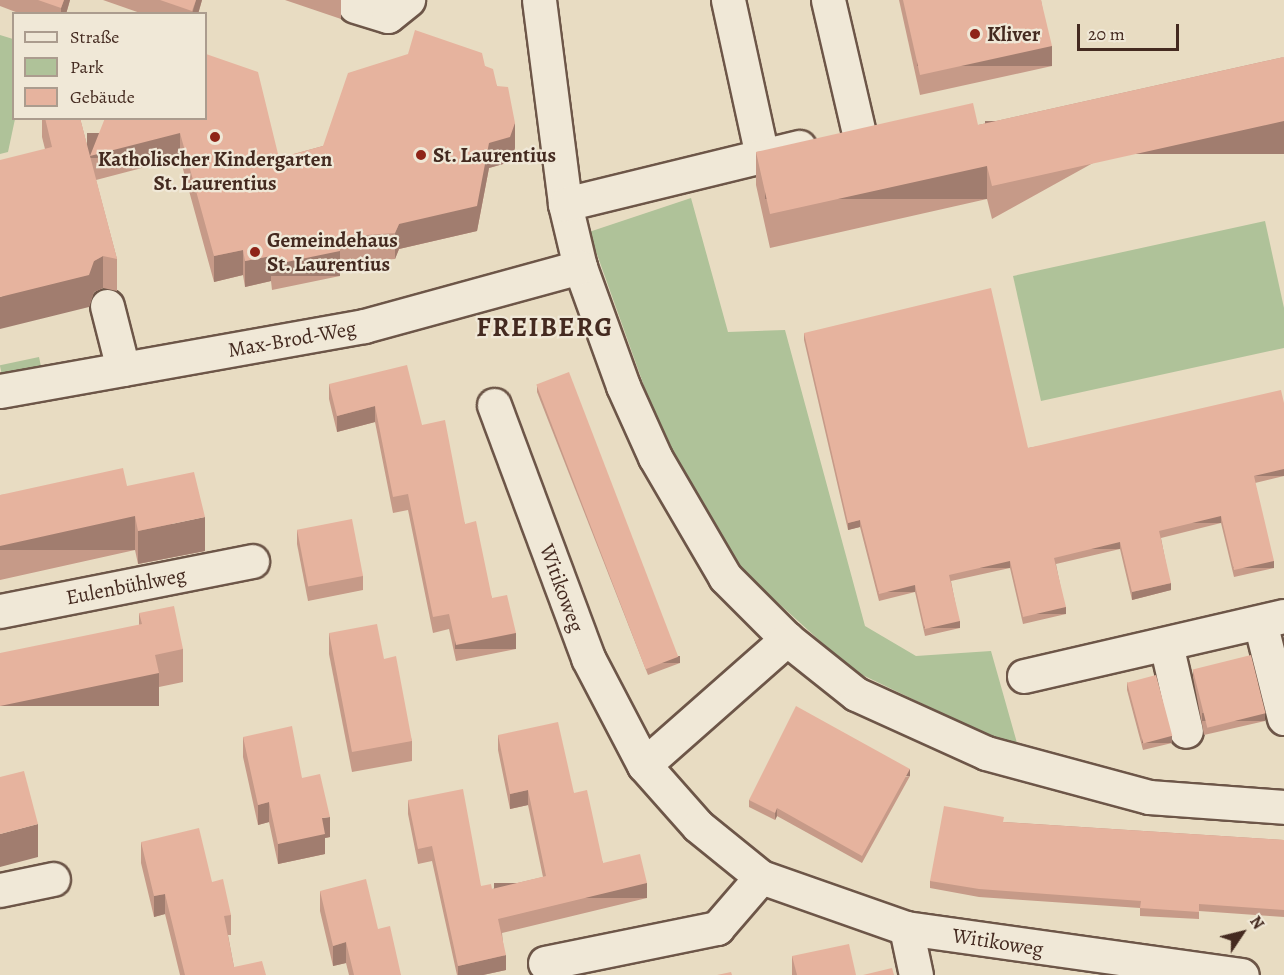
<!DOCTYPE html>
<html>
<head>
<meta charset="utf-8">
<style>
  body { margin:0 }
  #map { position:relative; width:1284px; height:975px; overflow:hidden; background:#e8dcc2; font-family:Alegreya,serif }
  div>[style] { position:absolute }
  [style*='--x'] { left:calc(var(--x)*1px); top:calc(var(--y)*1px); width:calc(var(--w)*1px); rotate:calc(var(--a)*1deg) }
  .green>* { inset:0; background:#afc299; transform-origin:0 0 }
  .roads { filter:drop-shadow(2px 0 #6d5648) drop-shadow(-2px 0 #6d5648) drop-shadow(0 2px #6d5648) drop-shadow(0 -2px #6d5648) }
  .minor>* { height:33px; margin:-16.5px; padding:0 16.5px; transform-origin:16.5px; border-radius:16.5px; background:#f0e8d7 }
  .wall>* { inset:0; background:#c69a88 }
  .shaded-wall>* { inset:0; background:#a17d6f; transform-origin:0 0 }
  .building>* { inset:0; background:#e6b39e; transform-origin:0 0 }
  .dots>* { width:16px; height:16px; translate:-50% -50%; box-sizing:border-box; border:3px solid #f0e8d7; border-radius:50% }
  span { translate:-50% -50%; white-space:nowrap; text-align:center; line-height:1.15; -webkit-text-stroke:4.5px #f0e8d7; paint-order:stroke }
  .poi-label { font-size:21px; color:#442a20; font-weight:700 }
  .left { translate:0 -50%; text-align:left }
  .street-label { font-size:21px; color:#442a20 }
  .district-label { font-size:27px; color:#442a20; font-weight:700; letter-spacing:1.5px }
  .legend { position:absolute; left:12px; top:12px; width:195px; height:108px; box-sizing:border-box; background:#f0e8d7; border:2px solid #ab9c8e; margin:0; padding:8px 10px; list-style:none; font-size:18px; color:#442a20 }
  .legend li { display:flex; align-items:center; gap:12px; height:30px }
  .legend b { width:30px; border:2px solid #ab9c8e }
  .north { position:absolute; left:1212px; top:903px; width:60px; height:60px; -webkit-text-stroke:4px #f0e8d7; paint-order:stroke; rotate:55deg; font-size:16px; font-weight:700; line-height:24px; text-align:center; color:#442a20 }
  .north::after { content:''; display:block; margin:auto; width:21px; height:27px; background:#442a20; clip-path:polygon(50% 0,100% 100%,50% 72%,0 100%) }
  .scale { position:absolute; left:1077px; top:24px; width:102px; height:27px; box-sizing:border-box; border:3px solid #442a20; border-top:0; padding-left:8px; font-size:18px; line-height:21px; white-space:nowrap; color:#442a20; -webkit-text-stroke:4px #f0e8d7; paint-order:stroke }
</style>
</head>
<body>
<div id="map">
  <div class="green">
    <i style="clip-path:polygon(0 35px,13px 39px,15px 119px,8px 152px,0 154px)"></i>
    <i style="clip-path:polygon(691px 198px,728px 332px,785px 330px,865px 626px,916px 656px,991px 651px,1019px 750px,852px 670px,744px 572px,663px 439px,589px 232px)"></i>
    <i style="clip-path:polygon(1265px 221px,1284px 308px,1284px 348px,1041px 401px,1013px 276px)"></i>
    <i style="left:39px;top:357px;width:14px;height:40px;rotate:78deg"></i>
  </div>
  <div class="roads">
    <div class="minor">
      <i style="--x:539;--y:0;--w:206;--a:82.7"></i>
      <i style="--x:565;--y:204;--w:65;--a:76.6"></i>
      <i style="--x:580;--y:267;--w:127;--a:70.1"></i>
      <i style="--x:623;--y:386;--w:78;--a:65.7"></i>
      <i style="--x:655;--y:457;--w:139;--a:59.7"></i>
      <i style="--x:725;--y:577;--w:88;--a:45"></i>
      <i style="--x:787;--y:639;--w:88;--a:38.6"></i>
      <i style="--x:856;--y:694;--w:143;--a:24.4"></i>
      <i style="--x:986;--y:753;--w:169;--a:15.1"></i>
      <i style="--x:1149;--y:797;--w:135;--a:4.2"></i>
      <i style="--x:728;--y:0;--w:160;--a:77.7"></i>
      <i style="--x:828;--y:0;--w:137;--a:76.9"></i>
      <i style="--x:355;--y:6;--w:34;--a:17"></i>
      <i style="--x:388;--y:16;--w:26;--a:-39"></i>
      <i style="--x:565;--y:204;--w:241;--a:-13.7"></i>
      <i style="--x:107;--y:306;--w:65;--a:75.7"></i>
      <i style="--x:0;--y:391;--w:370;--a:-10.1"></i>
      <i style="--x:364;--y:326;--w:224;--a:-15.3"></i>
      <i style="--x:494;--y:405;--w:270;--a:69.6"></i>
      <i style="--x:588;--y:658;--w:121;--a:62.4"></i>
      <i style="--x:644;--y:765;--w:81;--a:48.5"></i>
      <i style="--x:698;--y:826;--w:81;--a:39"></i>
      <i style="--x:761;--y:877;--w:154;--a:19.4"></i>
      <i style="--x:906;--y:928;--w:339;--a:8"></i>
      <i style="--x:0;--y:611;--w:257;--a:-11.2"></i>
      <i style="--x:1260;--y:622;--w:99;--a:76"></i>
      <i style="--x:1166;--y:644;--w:89;--a:77.1"></i>
      <i style="--x:1024;--y:676;--w:267;--a:-13"></i>
      <i style="--x:644;--y:765;--w:191;--a:-41.4"></i>
      <i style="--x:0;--y:890;--w:54;--a:-11.7"></i>
      <i style="--x:906;--y:928;--w:48;--a:78"></i>
      <i style="--x:545;--y:963;--w:176;--a:-11.5"></i>
      <i style="--x:717;--y:928;--w:67;--a:-49.2"></i>
    </div>
  </div>
  <div class="wall">
    <i style="clip-path:polygon(0 0,70px 0,66px 14px,21px 14px,0 6px)"></i>
    <i style="clip-path:polygon(103px 0,202px 0,198px 14px,143px 14px)"></i>
    <i style="clip-path:polygon(285px 0,341px 0,341px 19px)"></i>
    <i style="clip-path:polygon(899px 0,1041px 0,1052px 66px,920px 95px)"></i>
    <i style="clip-path:polygon(1284px 57px,992px 219px,987px 199px,770px 248px,756px 185px,756px 152px,978px 125px)"></i>
    <i style="clip-path:polygon(485px 66px,497px 86px,515px 148px,510px 162px,489px 168px,477px 231px,399px 249px,395px 259px,340px 263px,340px 276px,272px 290px,271px 281px,245px 287px,243px 275px,214px 282px,180px 158px,96px 180px,117px 259px,117px 291px,103px 288px,94px 292px,89px 307px,45px 149px,42px 137px,42px 118px,80px 118px,90px 157px,206px 118px,279px 158px,323px 146px)"></i>
    <i style="clip-path:polygon(804px 333px,1028px 448px,1284px 403px,1284px 476px,1255px 483px,1274px 568px,1234px 577px,1221px 523px,1161px 538px,1171px 590px,1132px 600px,1120px 549px,1056px 564px,1066px 614px,1023px 624px,1010px 568px,951px 581px,960px 628px,925px 636px,915px 592px,879px 601px,860px 527px,848px 530px,804px 340px)"></i>
    <i style="clip-path:polygon(329px 384px,422px 425px,465px 524px,492px 598px,516px 649px,456px 661px,449px 629px,433px 633px,408px 510px,393px 513px,375px 422px,337px 432px,329px 399px)"></i>
    <i style="clip-path:polygon(537px 385px,680px 663px,648px 675px,537px 392px)"></i>
    <i style="clip-path:polygon(127px 486px,205px 551px,138px 564px,135px 550px,0 580px,0 495px)"></i>
    <i style="clip-path:polygon(297px 530px,363px 576px,363px 590px,308px 601px,297px 544px)"></i>
    <i style="clip-path:polygon(139px 613px,183px 649px,183px 682px,159px 687px,159px 706px,139px 624px)"></i>
    <i style="clip-path:polygon(329px 633px,384px 659px,412px 741px,412px 761px,352px 772px,329px 654px)"></i>
    <i style="clip-path:polygon(1193px 670px,1265px 721px,1204px 735px,1193px 677px)"></i>
    <i style="clip-path:polygon(1127px 682px,1172px 743px,1143px 750px,1127px 690px)"></i>
    <i style="clip-path:polygon(498px 735px,574px 793px,603px 863px,647px 898px,502px 933px,506px 970px,483px 975px,457px 975px,432px 861px,418px 864px,408px 814px,408px 800px,481px 886px,492px 889px,543px 877px,528px 805px,510px 809px,498px 750px)"></i>
    <i style="clip-path:polygon(243px 737px,302px 778px,330px 837px,325px 838px,325px 854px,278px 864px,269px 822px,258px 825px,243px 757px)"></i>
    <i style="clip-path:polygon(910px 776px,862px 863px,777px 816px,775px 820px,749px 807px,749px 800px)"></i>
    <i style="clip-path:polygon(1004px 822px,1284px 840px,1284px 917px,1199px 911px,1199px 919px,1140px 916px,1140px 908px,979px 897px,930px 888px,930px 881px)"></i>
    <i style="clip-path:polygon(141px 842px,212px 882px,231px 915px,231px 935px,228px 935px,234px 967px,266px 975px,180px 975px,165px 914px,154px 917px,141px 863px)"></i>
    <i style="clip-path:polygon(320px 891px,401px 975px,349px 975px,346px 963px,333px 966px,320px 911px)"></i>
    <i style="clip-path:polygon(792px 956px,856px 975px,792px 975px)"></i>
  </div>
  <div class="shaded-wall">
    <i style="clip-path:polygon(64px 0,70px 0,66px 14px,61px 14px,61px 8px)"></i>
    <i style="clip-path:polygon(196px 0,202px 0,198px 14px,192px 14px)"></i>
    <i style="left:1052px;top:46px;width:20px;height:135px;rotate:90deg"></i>
    <i style="left:1284px;top:121px;width:33px;height:299px;rotate:90deg"></i>
    <i style="clip-path:polygon(515px 123px,515px 148px,510px 162px,489px 168px,477px 231px,399px 249px,395px 259px,395px 233px,399px 224px,489px 143px)"></i>
    <i style="left:180px;top:133px;width:25px;height:93px;rotate:90deg"></i>
    <i style="left:987px;top:166px;width:33px;height:222px;rotate:90deg"></i>
    <i style="clip-path:polygon(243px 250px,243px 275px,214px 282px,214px 256px)"></i>
    <i style="left:340px;top:251px;width:25px;height:69px;rotate:90deg"></i>
    <i style="clip-path:polygon(103px 256px,103px 288px,94px 292px,89px 307px,0 329px,0 297px,94px 261px)"></i>
    <i style="clip-path:polygon(271px 256px,271px 281px,245px 287px,245px 261px)"></i>
    <i style="clip-path:polygon(375px 406px,375px 422px,337px 432px,337px 416px)"></i>
    <i style="left:1284px;top:469px;width:7px;height:31px;rotate:90deg"></i>
    <i style="left:135px;top:516px;width:34px;height:138px;rotate:90deg"></i>
    <i style="left:1221px;top:516px;width:7px;height:64px;rotate:90deg"></i>
    <i style="clip-path:polygon(205px 517px,205px 551px,138px 564px,138px 531px)"></i>
    <i style="clip-path:polygon(860px 520px,860px 527px,848px 530px,848px 523px)"></i>
    <i style="left:1120px;top:542px;width:7px;height:68px;rotate:90deg"></i>
    <i style="left:1010px;top:561px;width:7px;height:63px;rotate:90deg"></i>
    <i style="left:1274px;top:561px;width:7px;height:41px;rotate:90deg"></i>
    <i style="clip-path:polygon(1171px 583px,1171px 590px,1132px 600px,1132px 592px)"></i>
    <i style="left:915px;top:585px;width:7px;height:37px;rotate:90deg"></i>
    <i style="left:1066px;top:607px;width:7px;height:44px;rotate:90deg"></i>
    <i style="left:960px;top:621px;width:7px;height:36px;rotate:90deg"></i>
    <i style="left:516px;top:633px;width:16px;height:61px;rotate:90deg"></i>
    <i style="left:680px;top:656px;width:7px;height:34px;rotate:90deg"></i>
    <i style="left:159px;top:673px;width:33px;height:162px;rotate:90deg"></i>
    <i style="left:1265px;top:713px;width:8px;height:63px;rotate:90deg"></i>
    <i style="left:1172px;top:736px;width:7px;height:30px;rotate:90deg"></i>
    <i style="left:910px;top:769px;width:7px;height:99px;rotate:90deg"></i>
    <i style="clip-path:polygon(528px 790px,528px 805px,510px 809px,510px 794px)"></i>
    <i style="clip-path:polygon(269px 802px,269px 822px,258px 825px,258px 805px)"></i>
    <i style="clip-path:polygon(777px 808px,777px 816px,775px 820px,775px 813px)"></i>
    <i style="clip-path:polygon(330px 817px,330px 837px,325px 838px,325px 854px,278px 864px,278px 844px,322px 818px)"></i>
    <i style="clip-path:polygon(38px 824px,38px 857px,0 867px,0 834px)"></i>
    <i style="left:647px;top:883px;width:15px;height:153px;rotate:90deg"></i>
    <i style="clip-path:polygon(165px 894px,165px 914px,154px 917px,154px 896px)"></i>
    <i style="clip-path:polygon(346px 942px,346px 963px,333px 966px,333px 946px)"></i>
    <i style="clip-path:polygon(506px 955px,506px 970px,483px 975px,458px 975px,458px 966px)"></i>
  </div>
  <div class="building">
    <i style="clip-path:polygon(38px 0,64px 0,61px 8px)"></i>
    <i style="clip-path:polygon(160px 0,196px 0,192px 11px)"></i>
    <i style="clip-path:polygon(903px 0,1041px 0,1052px 46px,920px 75px)"></i>
    <i style="clip-path:polygon(415px 30px,482px 53px,485px 66px,493px 69px,497px 86px,508px 87px,515px 123px,510px 137px,489px 143px,477px 206px,399px 224px,395px 233px,338px 237px,340px 251px,272px 265px,271px 256px,245px 261px,243px 250px,214px 256px,180px 133px,90px 156px,105px 118px,206px 118px,206px 54px,258px 72px,279px 158px,323px 146px,348px 73px,408px 54px)"></i>
    <i style="clip-path:polygon(1284px 57px,1284px 121px,992px 186px,987px 166px,770px 214px,756px 152px,973px 103px,978px 125px)"></i>
    <i style="clip-path:polygon(45px 118px,80px 118px,117px 259px,103px 256px,94px 261px,89px 275px,0 297px,0 160px,52px 147px)"></i>
    <i style="clip-path:polygon(991px 288px,1028px 448px,1281px 390px,1284px 403px,1284px 469px,1254px 476px,1274px 561px,1234px 570px,1221px 516px,1159px 531px,1171px 583px,1132px 592px,1120px 542px,1054px 558px,1066px 607px,1023px 617px,1010px 561px,949px 575px,960px 621px,925px 629px,915px 585px,879px 594px,860px 520px,848px 523px,804px 333px)"></i>
    <i style="clip-path:polygon(407px 365px,422px 425px,445px 420px,465px 524px,476px 521px,492px 598px,507px 595px,516px 633px,456px 645px,449px 614px,433px 617px,408px 494px,393px 497px,375px 406px,337px 416px,329px 384px)"></i>
    <i style="left:569px;top:372px;width:305px;height:35px;rotate:69deg"></i>
    <i style="clip-path:polygon(123px 468px,127px 486px,194px 472px,205px 517px,138px 531px,135px 516px,0 546px,0 495px)"></i>
    <i style="left:352px;top:519px;width:58px;height:56px;rotate:79deg"></i>
    <i style="clip-path:polygon(174px 606px,183px 649px,155px 655px,159px 673px,0 706px,0 653px,142px 624px,139px 613px)"></i>
    <i style="clip-path:polygon(377px 624px,384px 659px,396px 656px,412px 741px,352px 752px,329px 633px)"></i>
    <i style="left:1251px;top:655px;width:60px;height:60px;rotate:76deg"></i>
    <i style="left:1156px;top:675px;width:63px;height:30px;rotate:75deg"></i>
    <i style="clip-path:polygon(796px 706px,910px 769px,862px 856px,777px 808px,775px 813px,749px 800px)"></i>
    <i style="clip-path:polygon(558px 722px,574px 793px,587px 790px,603px 863px,640px 854px,647px 883px,498px 919px,506px 955px,458px 966px,432px 846px,418px 849px,408px 800px,463px 789px,481px 886px,491px 884px,492px 889px,546px 876px,528px 790px,510px 794px,498px 735px)"></i>
    <i style="clip-path:polygon(292px 726px,302px 778px,320px 774px,330px 817px,322px 818px,325px 834px,278px 844px,269px 802px,258px 805px,243px 737px)"></i>
    <i style="clip-path:polygon(24px 771px,38px 824px,0 834px,0 777px)"></i>
    <i style="clip-path:polygon(944px 806px,1004px 817px,1003px 822px,1284px 840px,1284px 910px,1199px 904px,1199px 912px,1140px 908px,1141px 901px,979px 889px,930px 881px)"></i>
    <i style="clip-path:polygon(199px 828px,212px 882px,223px 879px,231px 915px,224px 916px,234px 967px,262px 961px,266px 975px,185px 975px,165px 894px,154px 896px,141px 842px)"></i>
    <i style="clip-path:polygon(366px 879px,378px 929px,390px 926px,401px 975px,354px 975px,346px 942px,333px 946px,320px 891px)"></i>
    <i style="clip-path:polygon(849px 944px,856px 975px,797px 975px,792px 956px)"></i>
    <i style="clip-path:polygon(892px 968px,894px 975px,863px 975px)"></i>
    <i style="clip-path:polygon(731px 972px,732px 975px,717px 975px)"></i>
  </div>
  <div class="dots">
    <i style="left:975px;top:34px;background:#8f2418"></i>
    <i style="left:215px;top:137px;background:#8f2418"></i>
    <i style="left:421px;top:155px;background:#8f2418"></i>
    <i style="left:255px;top:252px;background:#8f2418"></i>
  </div>
  <div class="poi-label">
    <span class="left" style="left:987px;top:34px">Kliver</span>
    <span class="left" style="left:433px;top:155px">St. Laurentius</span>
    <span style="left:215px;top:171px">Katholischer Kindergarten<br>St. Laurentius</span>
    <span class="left" style="left:267px;top:252px">Gemeindehaus<br>St. Laurentius</span>
  </div>
  <div class="street-label">
    <span style="left:292px;top:339px;rotate:-10deg">Max-Brod-Weg</span>
    <span style="left:126px;top:586px;rotate:-11deg">Eulenbühlweg</span>
    <span style="left:562px;top:588px;rotate:70deg">Witikoweg</span>
    <span style="left:998px;top:942px;rotate:9deg">Witikoweg</span>
  </div>
  <div class="district-label">
    <span style="left:545px;top:328px">FREIBERG</span>
  </div>
  <ul class="legend">
  <li><b style="height:8px;background:#f0e8d7"></b>Straße</li>
  <li><b style="height:16px;background:#afc299"></b>Park</li>
  <li><b style="height:16px;background:#e6b39e"></b>Gebäude</li>
  </ul>
  <div class="north">N</div>
  <div class="scale">20 m</div>
</div>
</body>
</html>
